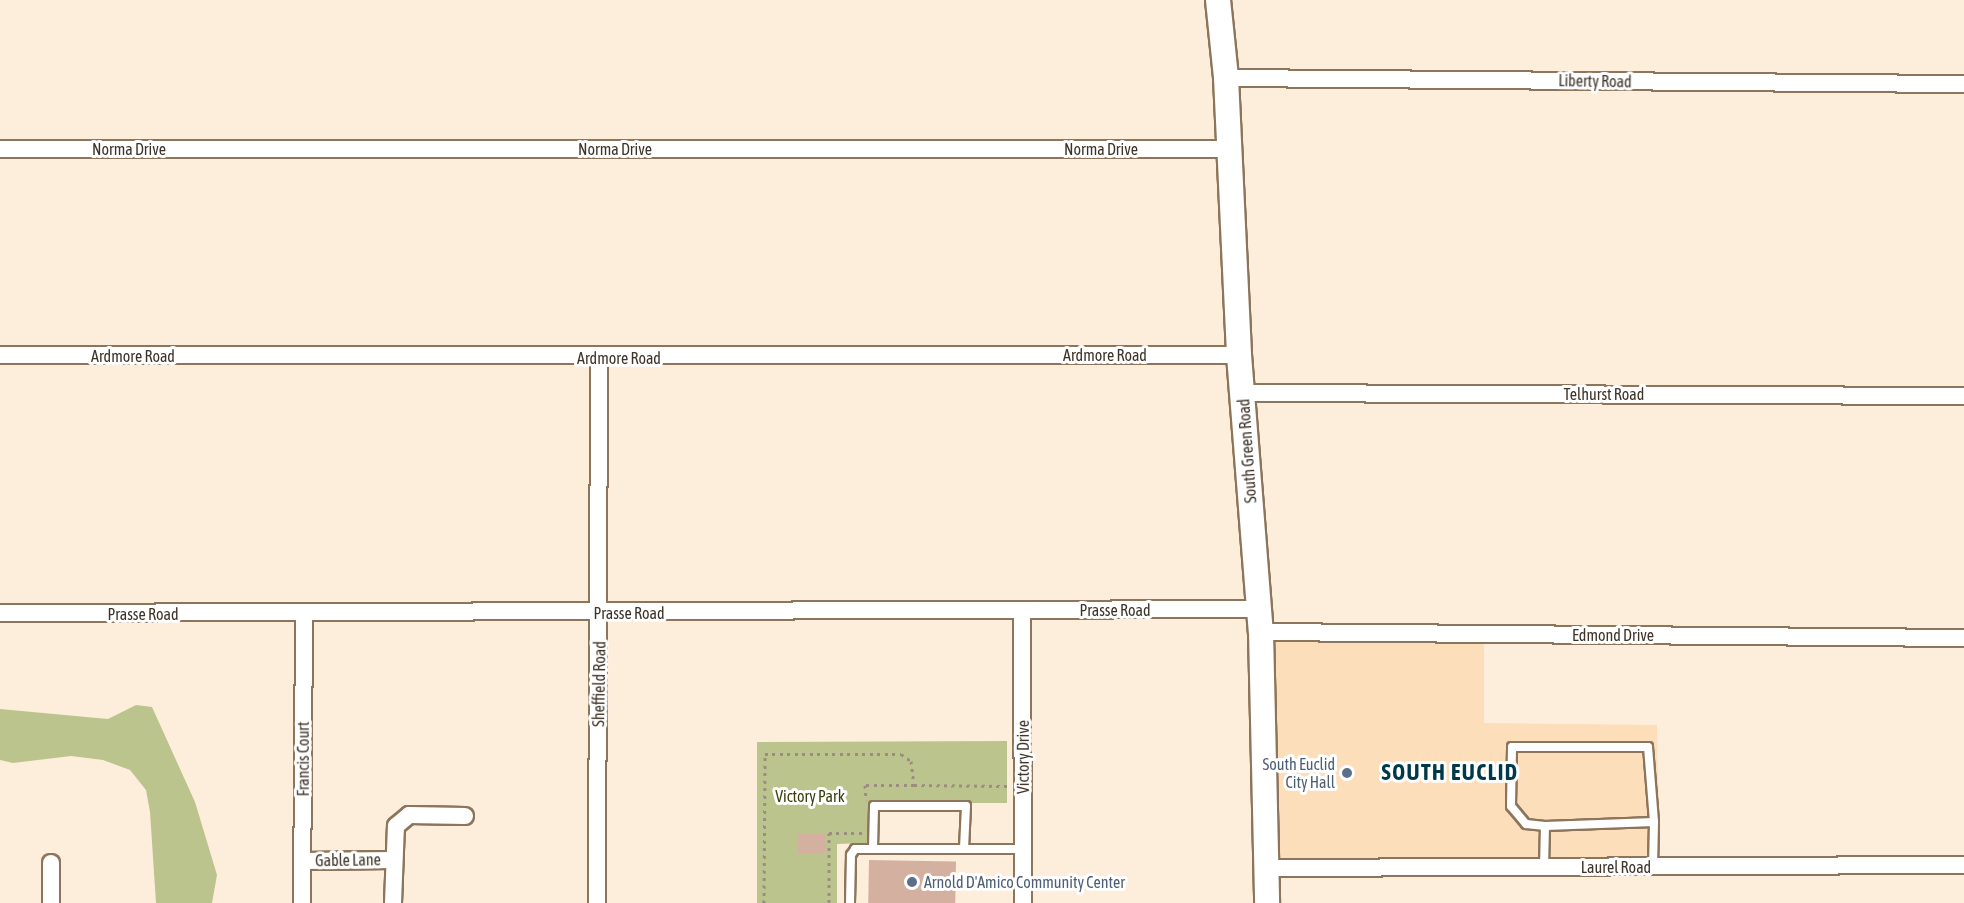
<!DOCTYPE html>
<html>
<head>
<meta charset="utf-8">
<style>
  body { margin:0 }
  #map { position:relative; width:1964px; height:903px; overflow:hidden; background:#fdeedc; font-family:"Asap Condensed",sans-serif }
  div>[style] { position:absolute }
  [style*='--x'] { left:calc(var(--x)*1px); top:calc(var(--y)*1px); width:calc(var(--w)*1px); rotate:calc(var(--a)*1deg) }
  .built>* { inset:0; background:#fcdeba }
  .green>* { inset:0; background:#bcc48e }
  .building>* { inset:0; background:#d3b09f; transform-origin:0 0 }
  .path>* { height:3px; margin-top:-1.5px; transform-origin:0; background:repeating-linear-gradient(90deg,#9b8e80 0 3px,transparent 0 7.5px) }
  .roads { filter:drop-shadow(2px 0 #8c755a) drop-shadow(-2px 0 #8c755a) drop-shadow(0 2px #8c755a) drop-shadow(0 -2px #8c755a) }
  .lane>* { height:8px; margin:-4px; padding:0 4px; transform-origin:4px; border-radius:4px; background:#fff }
  .street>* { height:16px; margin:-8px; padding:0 8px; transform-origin:8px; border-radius:8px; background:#fff }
  .secondary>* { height:24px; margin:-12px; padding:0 12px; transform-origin:12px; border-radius:12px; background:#fff }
  .dots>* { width:16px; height:16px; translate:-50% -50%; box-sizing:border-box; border:3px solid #fff; border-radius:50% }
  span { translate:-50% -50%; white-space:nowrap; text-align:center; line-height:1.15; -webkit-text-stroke:6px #fff; paint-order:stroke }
  .street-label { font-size:16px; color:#3d3328 }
  .service-label { font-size:16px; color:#4e5e75 }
  .right { translate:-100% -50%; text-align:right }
  .left { translate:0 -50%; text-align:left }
  .park-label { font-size:16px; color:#3a3f0b }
  .district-label { font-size:22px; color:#003949; font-weight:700; letter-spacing:1.5px }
</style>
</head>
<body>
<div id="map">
  <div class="built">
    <i style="clip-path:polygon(1261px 632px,1484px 634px,1484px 723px,1657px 725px,1660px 866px,1267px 868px)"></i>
  </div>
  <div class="green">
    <i style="clip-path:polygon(136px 705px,152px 707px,195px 802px,217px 875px,212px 903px,156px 903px,150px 812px,146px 790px,130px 770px,103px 760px,71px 756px,13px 763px,0 760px,0 709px,108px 719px)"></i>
    <i style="clip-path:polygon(1007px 741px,1007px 803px,868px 803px,868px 843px,837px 844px,837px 903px,757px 903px,757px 742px)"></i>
  </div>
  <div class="building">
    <i style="left:798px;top:834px;width:27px;height:19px"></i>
    <i style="left:869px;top:860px;width:87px;height:43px;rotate:1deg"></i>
  </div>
  <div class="path">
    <i style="--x:914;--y:785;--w:93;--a:0.6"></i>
    <i style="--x:764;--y:903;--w:149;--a:-89.6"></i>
    <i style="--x:765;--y:754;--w:136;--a:0"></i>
    <i style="--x:901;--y:754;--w:12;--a:35"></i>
    <i style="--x:911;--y:761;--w:24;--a:83"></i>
    <i style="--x:914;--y:785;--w:49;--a:180"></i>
    <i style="--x:865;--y:785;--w:15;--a:86"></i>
    <i style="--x:829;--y:903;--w:70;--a:-90"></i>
    <i style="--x:829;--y:833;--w:33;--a:0"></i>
  </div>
  <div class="roads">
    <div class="lane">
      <i style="--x:1545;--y:826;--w:19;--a:-174"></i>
      <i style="--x:1526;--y:824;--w:23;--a:-130"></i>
      <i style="--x:1511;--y:806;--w:59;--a:-89"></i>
      <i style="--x:1512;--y:747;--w:136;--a:0"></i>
      <i style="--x:1648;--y:747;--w:75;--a:85.4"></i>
      <i style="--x:873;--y:848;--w:42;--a:-88.6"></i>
      <i style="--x:874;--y:806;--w:92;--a:0"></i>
      <i style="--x:966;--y:806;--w:43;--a:92.7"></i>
      <i style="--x:1544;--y:867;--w:41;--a:-88.6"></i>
      <i style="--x:1545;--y:826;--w:109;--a:-2.1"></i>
      <i style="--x:1654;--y:822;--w:44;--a:91.3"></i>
      <i style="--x:850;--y:903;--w:48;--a:-88.8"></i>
      <i style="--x:851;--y:855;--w:7;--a:-56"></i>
      <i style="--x:855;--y:849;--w:168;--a:0"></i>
    </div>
    <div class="street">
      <i style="--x:1226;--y:78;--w:738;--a:0.47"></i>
      <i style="--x:0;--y:149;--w:1229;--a:0"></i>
      <i style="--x:0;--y:355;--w:1239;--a:0"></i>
      <i style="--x:1243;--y:393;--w:721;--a:0.24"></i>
      <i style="--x:1022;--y:611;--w:292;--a:89.8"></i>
      <i style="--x:0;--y:613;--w:1258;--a:-0.18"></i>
      <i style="--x:1261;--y:632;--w:703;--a:0.49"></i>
      <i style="--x:302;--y:861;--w:91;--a:-0.6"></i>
      <i style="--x:1267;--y:868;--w:697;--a:-0.25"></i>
      <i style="--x:51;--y:903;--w:40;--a:-90"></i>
      <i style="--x:302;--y:903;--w:288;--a:-89.6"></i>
      <i style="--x:393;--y:903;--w:77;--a:-87.8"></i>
      <i style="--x:396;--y:826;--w:17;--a:-40"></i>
      <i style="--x:409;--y:815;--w:56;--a:1"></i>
      <i style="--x:597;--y:903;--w:545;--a:-89.79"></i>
    </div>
    <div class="secondary">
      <i style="--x:1218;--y:0;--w:78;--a:84.1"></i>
      <i style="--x:1226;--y:78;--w:277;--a:87.3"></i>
      <i style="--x:1239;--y:355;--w:278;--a:85.5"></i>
      <i style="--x:1261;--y:632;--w:271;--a:88.7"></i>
    </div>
  </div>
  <div class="dots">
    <i style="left:1347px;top:773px;background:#5c6f8a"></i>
    <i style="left:912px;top:882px;background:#5c6f8a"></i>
  </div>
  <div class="street-label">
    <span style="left:1595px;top:81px;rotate:1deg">Liberty Road</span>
    <span style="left:129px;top:149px">Norma Drive</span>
    <span style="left:615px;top:149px">Norma Drive</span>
    <span style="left:1101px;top:149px">Norma Drive</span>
    <span style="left:1105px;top:355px">Ardmore Road</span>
    <span style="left:133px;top:356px">Ardmore Road</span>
    <span style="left:619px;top:358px">Ardmore Road</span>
    <span style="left:1604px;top:394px">Telhurst Road</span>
    <span style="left:1247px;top:451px;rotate:-94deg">South Green Road</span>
    <span style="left:1115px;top:610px">Prasse Road</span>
    <span style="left:629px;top:613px">Prasse Road</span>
    <span style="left:143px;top:614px">Prasse Road</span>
    <span style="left:1613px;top:635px">Edmond Drive</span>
    <span style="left:599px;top:684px;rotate:-89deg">Sheffield Road</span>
    <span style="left:1023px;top:757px;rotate:-90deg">Victory Drive</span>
    <span style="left:303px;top:759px;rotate:-90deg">Francis Court</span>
    <span style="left:348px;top:860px;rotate:-1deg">Gable Lane</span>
    <span style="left:1616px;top:867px">Laurel Road</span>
  </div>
  <div class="service-label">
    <span class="right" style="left:1335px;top:773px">South Euclid<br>City Hall</span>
    <span class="left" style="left:924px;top:882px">Arnold D'Amico Community Center</span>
  </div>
  <div class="park-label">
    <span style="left:810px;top:796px">Victory Park</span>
  </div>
  <div class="district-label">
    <span style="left:1450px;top:773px">SOUTH EUCLID</span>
  </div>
</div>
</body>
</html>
